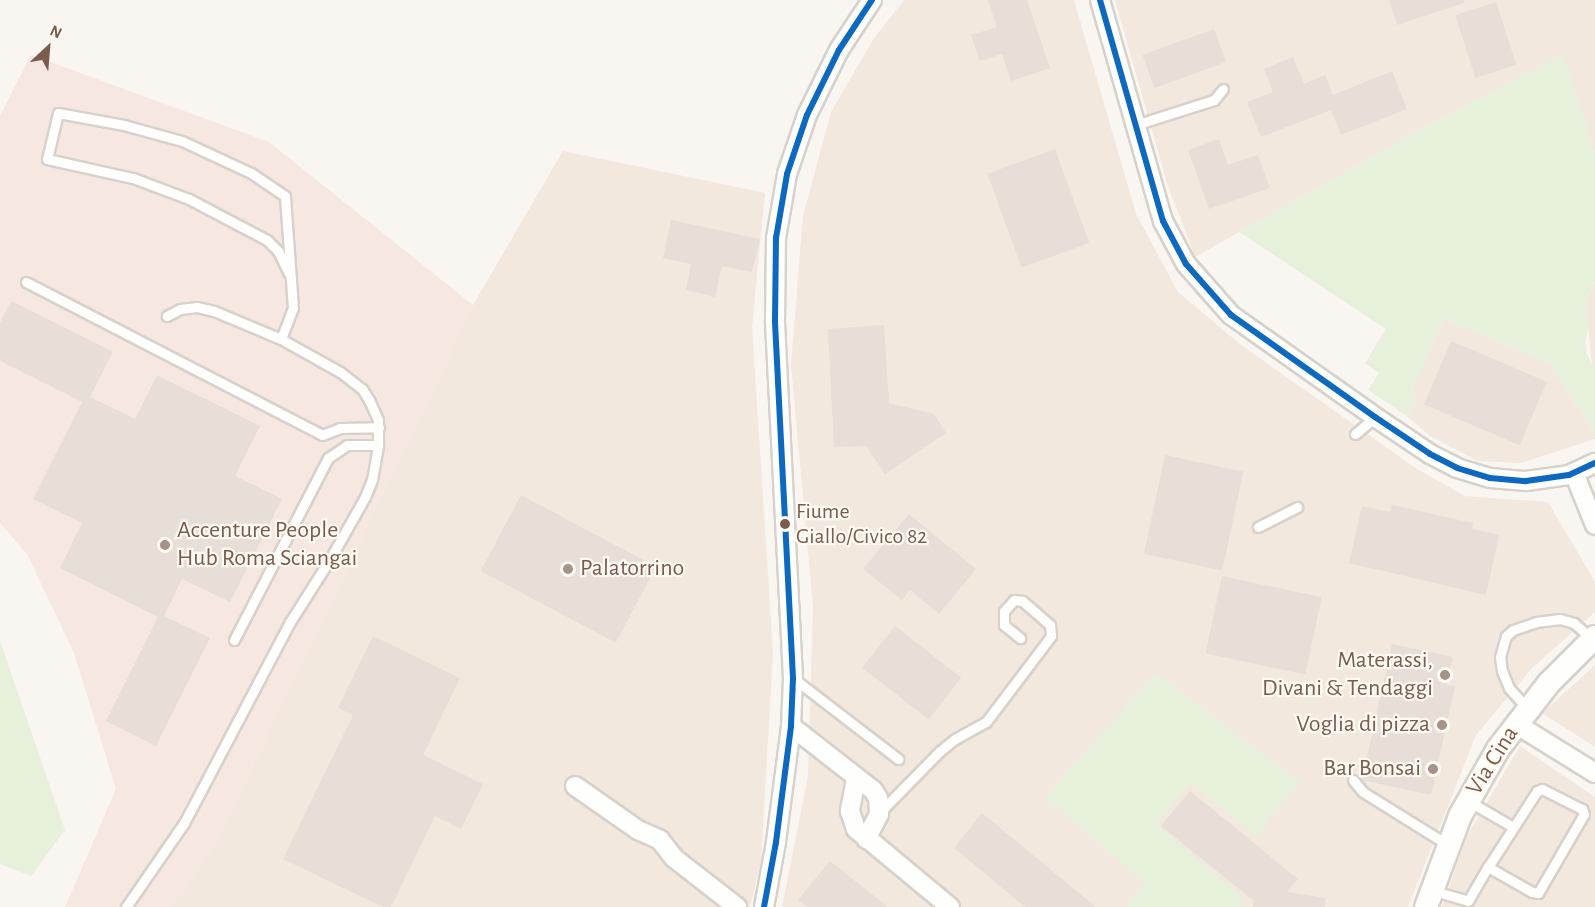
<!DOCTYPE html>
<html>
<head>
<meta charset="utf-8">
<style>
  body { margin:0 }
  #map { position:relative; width:1595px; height:907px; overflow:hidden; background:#f9f5f0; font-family:"Alegreya Sans",sans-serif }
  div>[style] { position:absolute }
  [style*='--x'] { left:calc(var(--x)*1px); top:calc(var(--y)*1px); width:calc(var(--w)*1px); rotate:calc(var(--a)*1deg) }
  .residential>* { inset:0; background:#f2e8de }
  .commercial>* { inset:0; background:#f6e8e1 }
  .green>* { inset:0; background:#e7f0db }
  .building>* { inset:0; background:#e6ded7; transform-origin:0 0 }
  .roads { filter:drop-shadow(2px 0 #d7d1cb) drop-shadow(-2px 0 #d7d1cb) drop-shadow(0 2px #d7d1cb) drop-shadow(0 -2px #d7d1cb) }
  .service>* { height:9px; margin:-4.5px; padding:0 4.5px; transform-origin:4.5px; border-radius:4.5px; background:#fefefd }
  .minor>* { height:18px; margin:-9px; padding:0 9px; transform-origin:9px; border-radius:9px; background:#fefefd }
  .tertiary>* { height:22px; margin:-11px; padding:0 11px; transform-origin:11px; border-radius:11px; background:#fefefd }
  .bus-1>* { height:6px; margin:-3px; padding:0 3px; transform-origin:3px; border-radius:3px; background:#0c69bf }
  .dots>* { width:16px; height:16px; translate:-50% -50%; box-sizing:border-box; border:3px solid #fffaf3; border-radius:50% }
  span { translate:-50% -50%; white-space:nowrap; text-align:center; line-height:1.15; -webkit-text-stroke:4.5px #fffaf3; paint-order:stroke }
  .bus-label { font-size:22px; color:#7a5c4d }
  .left { translate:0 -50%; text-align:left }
  .poi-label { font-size:24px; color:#7a5c4d }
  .right { translate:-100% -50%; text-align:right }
  .street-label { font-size:24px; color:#7a5c4d }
  .north { position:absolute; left:18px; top:18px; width:60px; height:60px; -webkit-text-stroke:4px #fffaf3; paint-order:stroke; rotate:26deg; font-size:16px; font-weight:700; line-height:24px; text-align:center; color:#7a5c4d }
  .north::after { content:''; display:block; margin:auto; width:21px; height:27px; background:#7a5c4d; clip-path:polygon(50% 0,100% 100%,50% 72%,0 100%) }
</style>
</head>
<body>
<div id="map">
  <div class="residential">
    <i style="clip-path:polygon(904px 0,1074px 0,1136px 214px,1178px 292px,1241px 345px,1417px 469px,1465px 496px,1548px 502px,1595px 582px,1595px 612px,1532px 668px,1476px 735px,1408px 907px,782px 907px,808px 776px,813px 607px,791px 365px,803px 216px,831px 112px,874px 38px)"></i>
    <i style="clip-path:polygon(1115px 0,1595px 0,1595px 153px,1563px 55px,1438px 120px,1195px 257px,1167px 183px)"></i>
    <i style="clip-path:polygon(563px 151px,765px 193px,752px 327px,773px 653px,761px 861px,750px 907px,170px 907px,213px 848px,473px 305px)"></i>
    <i style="clip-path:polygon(1595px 282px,1595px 370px,1592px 366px,1586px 301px)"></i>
    <i style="clip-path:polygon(1444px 318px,1550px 364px,1595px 434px,1595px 439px,1521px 463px,1478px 461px,1430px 436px,1407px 416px,1416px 398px,1412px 390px)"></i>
    <i style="clip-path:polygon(1595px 665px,1595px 747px,1542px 713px)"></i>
    <i style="clip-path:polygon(1520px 746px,1595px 797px,1595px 907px,1442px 907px,1467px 836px)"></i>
  </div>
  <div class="commercial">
    <i style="clip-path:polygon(31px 55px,269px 142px,473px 305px,213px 848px,170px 907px,65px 907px,116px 789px,74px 653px,27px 554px,0 523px,0 116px)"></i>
  </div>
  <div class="green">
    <i style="clip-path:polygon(1563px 54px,1595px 153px,1595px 281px,1586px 301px,1589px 328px,1585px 341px,1587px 354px,1595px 370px,1595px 434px,1550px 364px,1444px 318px,1412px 390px,1416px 398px,1407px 416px,1368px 390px,1379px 373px,1365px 363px,1386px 329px,1239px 232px,1438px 120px)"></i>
    <i style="clip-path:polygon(0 641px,65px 830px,31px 876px,0 864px)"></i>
    <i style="clip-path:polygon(1156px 673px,1300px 782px,1256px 836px,1190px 783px,1157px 824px,1242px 897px,1241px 907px,1128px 907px,1126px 905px,1145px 883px,1045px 797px)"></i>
  </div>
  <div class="building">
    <i style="clip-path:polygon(988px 0,1027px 0,1050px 68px,1011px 81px,1002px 54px,980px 61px,971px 35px,997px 27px)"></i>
    <i style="clip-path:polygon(1389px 0,1464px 0,1464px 3px,1397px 25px)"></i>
    <i style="left:1496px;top:2px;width:66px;height:43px;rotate:72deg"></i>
    <i style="left:1214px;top:29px;width:35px;height:76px;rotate:70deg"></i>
    <i style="clip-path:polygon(1293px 57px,1304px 84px,1325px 75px,1333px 95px,1392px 71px,1407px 109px,1341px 135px,1331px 110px,1261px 137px,1247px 102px,1273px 92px,1264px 69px)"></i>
    <i style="clip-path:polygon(1219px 139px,1228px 165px,1258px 155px,1270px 188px,1209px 209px,1188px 150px)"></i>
    <i style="left:1055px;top:149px;width:100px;height:72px;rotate:70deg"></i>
    <i style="clip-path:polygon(671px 220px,760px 239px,752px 272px,722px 266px,715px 297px,686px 290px,691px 264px,663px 258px)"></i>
    <i style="clip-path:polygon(11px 301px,113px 352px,90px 397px,135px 419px,157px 375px,260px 426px,235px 476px,282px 499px,230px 602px,182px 579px,164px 616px,210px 638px,156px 746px,106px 721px,158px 617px,60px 568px,82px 523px,33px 499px,82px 402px,0 361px,0 323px)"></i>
    <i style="clip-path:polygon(884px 325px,889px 403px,934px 414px,946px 433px,885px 474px,866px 446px,834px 447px,828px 329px)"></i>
    <i style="left:1451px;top:341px;width:104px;height:69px;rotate:23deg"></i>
    <i style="left:1165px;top:455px;width:80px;height:101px;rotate:12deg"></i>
    <i style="left:521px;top:495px;width:153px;height:86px;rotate:28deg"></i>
    <i style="clip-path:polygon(1392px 505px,1473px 523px,1472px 529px,1499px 535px,1486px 595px,1349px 563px,1362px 506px,1390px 512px)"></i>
    <i style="clip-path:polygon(909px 514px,976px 569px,939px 614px,910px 590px,902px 600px,863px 569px)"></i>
    <i style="left:1222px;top:576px;width:102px;height:79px;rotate:12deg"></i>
    <i style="left:895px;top:626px;width:84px;height:53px;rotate:38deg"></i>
    <i style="clip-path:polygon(373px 636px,460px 678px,423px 755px,483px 784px,461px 829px,435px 816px,391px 907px,383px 907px,283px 859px,353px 715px,338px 708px)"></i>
    <i style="clip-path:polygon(1392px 644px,1453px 657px,1447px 685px,1455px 686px,1431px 795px,1362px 780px)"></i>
    <i style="clip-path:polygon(1190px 791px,1298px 879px,1287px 892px,1326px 898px,1325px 907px,1253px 907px,1254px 901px,1161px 826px)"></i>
    <i style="clip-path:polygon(982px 813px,1096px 907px,1025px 907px,954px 848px)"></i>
    <i style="clip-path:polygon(830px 861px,888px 907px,807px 907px,798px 900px)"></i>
  </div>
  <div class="roads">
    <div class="service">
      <i style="--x:1135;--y:125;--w:83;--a:-17.6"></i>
      <i style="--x:1214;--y:100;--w:14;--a:-51"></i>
      <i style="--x:26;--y:282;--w:333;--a:27.3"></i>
      <i style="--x:322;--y:435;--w:19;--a:-21"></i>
      <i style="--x:340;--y:428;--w:39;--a:-1"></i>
      <i style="--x:281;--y:339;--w:33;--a:-69"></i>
      <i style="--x:293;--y:308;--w:112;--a:-94.1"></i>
      <i style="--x:285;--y:196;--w:41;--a:-145.9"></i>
      <i style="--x:251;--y:173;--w:76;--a:-155.1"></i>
      <i style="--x:182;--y:141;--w:60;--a:-164.6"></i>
      <i style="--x:124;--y:125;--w:67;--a:-169.7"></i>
      <i style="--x:58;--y:113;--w:47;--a:103.4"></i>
      <i style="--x:47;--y:159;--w:88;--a:12.5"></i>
      <i style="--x:133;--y:178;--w:60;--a:20.6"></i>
      <i style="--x:189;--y:199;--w:88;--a:27.7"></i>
      <i style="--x:267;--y:240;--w:16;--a:45"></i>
      <i style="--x:278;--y:251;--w:25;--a:64"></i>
      <i style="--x:1355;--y:434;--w:26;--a:-40"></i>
      <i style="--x:1258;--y:527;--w:44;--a:-27.1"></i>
      <i style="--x:234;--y:640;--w:205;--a:-62.7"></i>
      <i style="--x:328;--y:458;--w:23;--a:-34"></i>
      <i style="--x:347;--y:445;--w:31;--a:0"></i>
      <i style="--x:793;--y:678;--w:133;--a:37.6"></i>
      <i style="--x:1527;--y:708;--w:27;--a:-132"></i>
      <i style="--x:1509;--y:688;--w:18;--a:-112"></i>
      <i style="--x:1502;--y:671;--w:14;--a:-98"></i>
      <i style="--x:1500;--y:657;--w:22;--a:-74"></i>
      <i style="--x:1506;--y:636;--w:9;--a:-41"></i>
      <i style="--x:1513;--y:630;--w:24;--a:-19"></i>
      <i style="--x:1536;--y:622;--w:24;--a:-7"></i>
      <i style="--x:1560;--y:619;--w:15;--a:16"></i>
      <i style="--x:1574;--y:623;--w:24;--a:42"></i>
      <i style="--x:1353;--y:780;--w:16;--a:50"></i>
      <i style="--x:1363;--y:792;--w:100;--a:31.9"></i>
      <i style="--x:1542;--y:789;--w:45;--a:26.6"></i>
      <i style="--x:1582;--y:809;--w:5;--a:68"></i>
      <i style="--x:1584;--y:814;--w:91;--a:120.2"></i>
      <i style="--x:1538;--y:893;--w:6;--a:-171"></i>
      <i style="--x:1532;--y:892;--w:51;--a:-150.4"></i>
      <i style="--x:1488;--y:867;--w:90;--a:-57.2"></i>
      <i style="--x:1537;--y:791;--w:5;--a:-22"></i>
      <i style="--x:1470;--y:802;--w:50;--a:30.2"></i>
      <i style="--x:880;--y:812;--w:86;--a:-45.5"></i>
      <i style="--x:940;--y:751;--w:19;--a:-39"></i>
      <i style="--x:955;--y:739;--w:35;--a:-29"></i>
      <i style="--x:986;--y:722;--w:108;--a:-52.9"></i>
      <i style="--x:1051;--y:636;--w:11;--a:-95"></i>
      <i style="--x:1050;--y:625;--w:37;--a:-139"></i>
      <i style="--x:1022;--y:601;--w:8;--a:-173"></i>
      <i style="--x:1014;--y:600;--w:15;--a:132"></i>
      <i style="--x:1004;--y:611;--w:14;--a:90"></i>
      <i style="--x:1004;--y:625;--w:21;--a:39"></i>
      <i style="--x:1434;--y:891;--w:35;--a:16"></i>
      <i style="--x:1468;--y:901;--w:39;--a:-60"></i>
      <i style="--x:126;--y:907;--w:102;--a:-55.4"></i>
      <i style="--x:184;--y:823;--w:227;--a:-62.2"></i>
      <i style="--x:290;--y:622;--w:75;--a:-57.6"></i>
      <i style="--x:330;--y:559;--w:71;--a:-60.6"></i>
      <i style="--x:365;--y:497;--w:18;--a:-68"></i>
      <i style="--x:372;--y:480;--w:36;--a:-80"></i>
      <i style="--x:378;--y:445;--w:25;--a:-90"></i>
      <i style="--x:378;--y:420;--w:22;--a:-114"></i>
      <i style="--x:369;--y:400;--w:13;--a:-122"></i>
      <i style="--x:362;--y:389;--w:28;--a:-142"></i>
      <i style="--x:340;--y:372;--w:68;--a:-150.8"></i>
      <i style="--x:281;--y:339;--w:73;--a:-157.3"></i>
      <i style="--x:214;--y:311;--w:17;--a:-167"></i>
      <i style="--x:197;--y:307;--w:17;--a:173"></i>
      <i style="--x:180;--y:309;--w:15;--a:152"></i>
    </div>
    <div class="minor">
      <i style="--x:1100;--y:0;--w:230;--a:74.1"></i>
      <i style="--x:1163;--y:221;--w:49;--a:61.9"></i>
      <i style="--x:1186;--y:264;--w:68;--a:48.6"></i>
      <i style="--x:1231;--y:315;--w:176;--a:35.3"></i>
      <i style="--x:1375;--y:417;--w:66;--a:33.9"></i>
      <i style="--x:1430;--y:454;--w:30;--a:27"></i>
      <i style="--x:1457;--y:468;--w:34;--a:17"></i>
      <i style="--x:1490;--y:478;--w:36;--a:5"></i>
      <i style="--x:1526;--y:481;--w:43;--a:-7.9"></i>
      <i style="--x:1569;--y:475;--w:29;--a:-25"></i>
      <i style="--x:1574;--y:473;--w:56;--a:68"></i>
      <i style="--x:1516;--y:724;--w:93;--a:31.8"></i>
      <i style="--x:791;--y:726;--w:104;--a:38"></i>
      <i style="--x:873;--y:790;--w:9;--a:58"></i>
      <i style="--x:878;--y:798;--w:16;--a:86"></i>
      <i style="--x:879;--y:814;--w:28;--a:117"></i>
      <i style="--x:856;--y:779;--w:33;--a:101"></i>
      <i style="--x:850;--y:811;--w:19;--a:72"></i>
      <i style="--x:856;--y:829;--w:122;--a:39.7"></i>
      <i style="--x:575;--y:786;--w:77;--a:34.9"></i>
      <i style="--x:638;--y:830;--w:24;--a:24"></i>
      <i style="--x:660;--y:840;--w:23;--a:52"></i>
      <i style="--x:674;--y:858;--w:80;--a:37.9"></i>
      <i style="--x:764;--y:907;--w:66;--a:-79.5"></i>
      <i style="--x:776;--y:842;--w:117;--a:-82.6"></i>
      <i style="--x:791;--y:726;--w:48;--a:-87.6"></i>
      <i style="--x:793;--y:678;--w:358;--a:-92.9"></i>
      <i style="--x:775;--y:320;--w:82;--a:-89.3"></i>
      <i style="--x:776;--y:238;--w:65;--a:-80.2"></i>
      <i style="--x:787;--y:174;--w:62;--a:-71.3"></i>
      <i style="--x:807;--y:115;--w:72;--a:-63.8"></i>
      <i style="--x:839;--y:50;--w:60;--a:-56.6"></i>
    </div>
    <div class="tertiary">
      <i style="--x:1426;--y:907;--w:97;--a:-69.5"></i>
      <i style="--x:1460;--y:816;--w:77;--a:-60.4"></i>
      <i style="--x:1498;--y:749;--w:83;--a:-52.3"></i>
      <i style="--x:1549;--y:683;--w:65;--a:-45"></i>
    </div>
  </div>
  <div class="bus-1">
    <i style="--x:1100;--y:0;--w:230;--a:74.1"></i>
    <i style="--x:1163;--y:221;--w:49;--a:61.9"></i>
    <i style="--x:1186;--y:264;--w:68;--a:48.6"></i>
    <i style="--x:1231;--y:315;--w:176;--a:35.3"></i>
    <i style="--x:1375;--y:417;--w:66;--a:33.9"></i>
    <i style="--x:1430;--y:454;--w:30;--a:27"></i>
    <i style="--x:1457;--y:468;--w:34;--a:17"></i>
    <i style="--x:1490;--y:478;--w:36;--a:5"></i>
    <i style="--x:1526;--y:481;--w:43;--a:-7.9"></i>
    <i style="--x:1569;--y:475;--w:29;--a:-25"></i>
    <i style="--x:764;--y:907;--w:66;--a:-79.5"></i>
    <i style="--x:776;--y:842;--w:117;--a:-82.6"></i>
    <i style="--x:791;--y:726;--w:48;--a:-87.6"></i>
    <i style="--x:793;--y:678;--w:358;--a:-92.9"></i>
    <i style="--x:775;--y:320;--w:82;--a:-89.3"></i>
    <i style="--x:776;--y:238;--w:65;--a:-80.2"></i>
    <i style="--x:787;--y:174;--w:62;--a:-71.3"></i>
    <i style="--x:807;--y:115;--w:72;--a:-63.8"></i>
    <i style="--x:839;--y:50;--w:60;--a:-56.6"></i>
  </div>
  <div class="dots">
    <i style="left:785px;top:524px;background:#7a5c4d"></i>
    <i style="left:165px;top:545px;background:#a69286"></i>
    <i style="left:568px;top:569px;background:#a69286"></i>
    <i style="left:1445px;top:675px;background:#a69286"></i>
    <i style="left:1442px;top:725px;background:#a69286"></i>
    <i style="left:1433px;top:769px;background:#a69286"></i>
  </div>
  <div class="bus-label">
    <span class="left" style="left:796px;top:524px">Fiume<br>Giallo/Civico 82</span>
  </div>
  <div class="poi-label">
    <span class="left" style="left:177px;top:545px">Accenture People<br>Hub Roma Sciangai</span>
    <span class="left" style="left:580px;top:569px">Palatorrino</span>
    <span class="right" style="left:1433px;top:675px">Materassi,<br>Divani &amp; Tendaggi</span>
    <span class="right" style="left:1430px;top:725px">Voglia di pizza</span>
    <span class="right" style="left:1421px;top:769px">Bar Bonsai</span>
  </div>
  <div class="street-label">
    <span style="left:1493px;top:761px;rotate:-58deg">Via Cina</span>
  </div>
  <div class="north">N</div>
</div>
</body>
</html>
